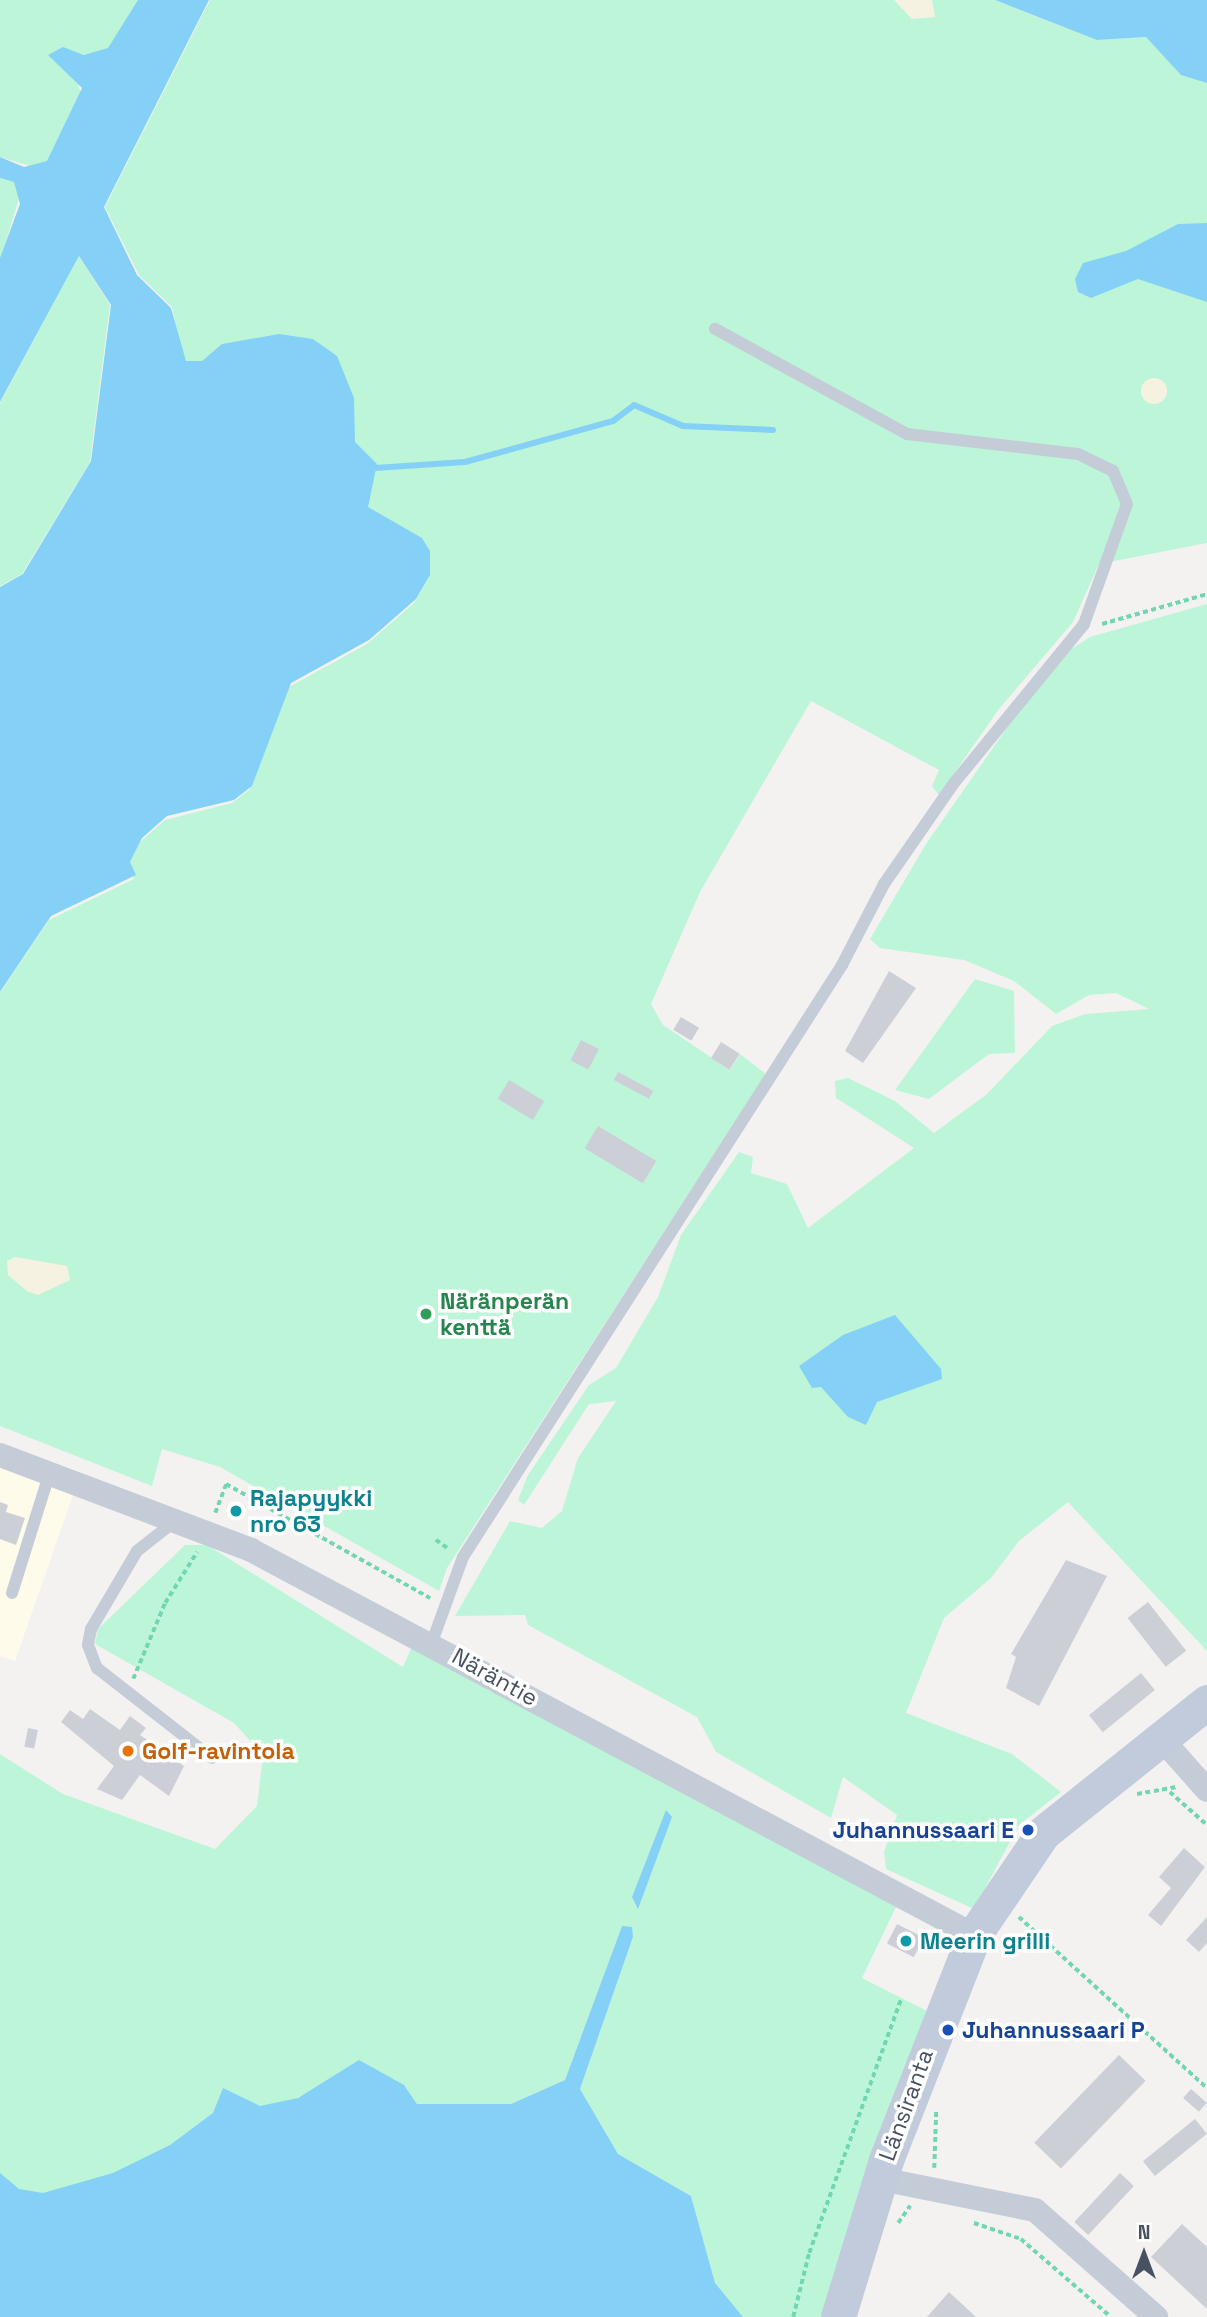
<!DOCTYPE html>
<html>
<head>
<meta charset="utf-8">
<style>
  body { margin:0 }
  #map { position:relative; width:1207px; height:2317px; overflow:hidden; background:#f4f2f1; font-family:"Space Grotesk",sans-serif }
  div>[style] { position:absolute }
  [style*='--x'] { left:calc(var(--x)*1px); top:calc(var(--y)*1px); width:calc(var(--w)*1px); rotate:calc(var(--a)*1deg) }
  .commercial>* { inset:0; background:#fefbeb }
  .green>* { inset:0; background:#bdf5d9 }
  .sand>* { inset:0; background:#f6f2e1 }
  .round { border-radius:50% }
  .water>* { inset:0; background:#85d0f6 }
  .stream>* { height:6px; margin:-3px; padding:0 3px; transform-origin:3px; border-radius:3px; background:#85d0f6 }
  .building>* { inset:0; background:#cdcfd7; transform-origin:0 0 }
  .path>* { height:3.5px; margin-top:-1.75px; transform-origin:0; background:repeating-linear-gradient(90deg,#70d7b1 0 5px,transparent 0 8.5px) }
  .lane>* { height:12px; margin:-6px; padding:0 6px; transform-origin:6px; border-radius:6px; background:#c4ccd7 }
  .street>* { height:24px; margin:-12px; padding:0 12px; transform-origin:12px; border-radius:12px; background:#c4ccd7 }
  .secondary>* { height:35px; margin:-17.5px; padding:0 17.5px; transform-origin:17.5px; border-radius:17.5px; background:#c2cbdc }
  .dots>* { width:19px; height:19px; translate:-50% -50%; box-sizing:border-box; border:4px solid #fff; border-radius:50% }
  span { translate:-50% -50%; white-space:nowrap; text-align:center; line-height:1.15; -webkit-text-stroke:7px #fff; paint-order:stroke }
  .leisure-label { font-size:23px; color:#27864d; font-weight:700 }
  .left { translate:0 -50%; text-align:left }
  .culture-label { font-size:23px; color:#0d838f; font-weight:700 }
  .street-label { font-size:23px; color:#475161 }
  .food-label { font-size:23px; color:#c56008; font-weight:700 }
  .transit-label { font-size:23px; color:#164399; font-weight:700 }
  .right { translate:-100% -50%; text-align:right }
  .north { position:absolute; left:1109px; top:2219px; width:70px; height:70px; -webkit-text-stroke:5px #fff; paint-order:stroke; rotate:0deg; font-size:19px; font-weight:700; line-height:28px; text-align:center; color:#475161 }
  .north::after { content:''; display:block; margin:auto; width:24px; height:32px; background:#475161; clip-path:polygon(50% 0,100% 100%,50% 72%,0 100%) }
</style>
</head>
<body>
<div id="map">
  <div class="commercial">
    <i style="clip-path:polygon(0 1443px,81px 1472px,15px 1661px,0 1656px)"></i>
  </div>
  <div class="green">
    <i style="clip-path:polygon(0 0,139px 0,109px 49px,85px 55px,63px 48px,82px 95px,48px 161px,37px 168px,0 157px)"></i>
    <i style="clip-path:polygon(210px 0,995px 0,1097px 40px,1146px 37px,1207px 83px,1207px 543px,1099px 564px,1073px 622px,999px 709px,939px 795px,932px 786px,939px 770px,811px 701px,700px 892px,651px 1004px,663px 1025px,730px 1070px,740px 1054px,766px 1074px,447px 1568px,439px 1591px,220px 1467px,162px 1449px,152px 1486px,0 1426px,0 993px,49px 920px,134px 879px,128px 866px,140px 842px,165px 820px,232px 803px,249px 790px,289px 687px,367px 644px,414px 603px,428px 579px,366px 511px,199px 366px,184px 365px,172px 307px,139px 275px,105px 207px)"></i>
    <i style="clip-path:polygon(0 178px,15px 182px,21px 192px,0 261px)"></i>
    <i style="clip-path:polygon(79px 256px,110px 305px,90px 462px,22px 574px,0 586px,0 403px)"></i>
    <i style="clip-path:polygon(1207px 604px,1207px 1651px,1068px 1502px,1019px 1541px,991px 1578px,944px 1618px,906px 1713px,1012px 1754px,1061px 1792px,1019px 1825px,974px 1909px,886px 1869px,884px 1852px,897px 1815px,843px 1777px,831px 1818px,716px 1752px,697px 1717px,528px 1625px,525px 1615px,455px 1616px,510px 1521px,542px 1528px,562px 1511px,578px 1458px,616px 1401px,589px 1404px,524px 1505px,518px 1500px,528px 1475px,589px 1385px,616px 1368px,658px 1297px,681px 1235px,739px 1152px,753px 1157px,751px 1173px,787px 1184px,808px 1228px,914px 1148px,836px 1098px,835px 1081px,848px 1078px,895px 1101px,934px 1133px,987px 1094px,1052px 1026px,1085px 1014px,1149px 1009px,1116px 993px,1089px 995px,1056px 1014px,1014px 981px,964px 960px,880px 948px,870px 939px,926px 844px,1034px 689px,1070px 650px,1090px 637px)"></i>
    <i style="clip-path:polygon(975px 979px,1014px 991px,1015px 1053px,989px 1054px,929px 1099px,895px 1090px)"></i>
    <i style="clip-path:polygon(185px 1545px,207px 1545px,403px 1667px,419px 1630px,896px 1907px,862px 1978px,927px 2011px,828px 2317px,743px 2317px,715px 2284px,691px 2196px,618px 2154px,580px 2089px,633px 1937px,622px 1926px,565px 2080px,511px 2104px,417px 2104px,404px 2085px,330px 2082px,297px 2098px,137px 2307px,0 2173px,0 1754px,63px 1794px,215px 1849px,257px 1806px,263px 1755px,234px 1723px,95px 1644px,98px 1629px)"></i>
  </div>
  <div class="sand">
    <i style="clip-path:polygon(894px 0,932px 0,935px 17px,912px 19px)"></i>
    <i class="round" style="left:1141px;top:378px;width:26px;height:26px"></i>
    <i style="clip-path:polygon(15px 1257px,67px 1266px,70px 1280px,38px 1295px,27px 1291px,8px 1275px,7px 1261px)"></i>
  </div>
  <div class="water">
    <i style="clip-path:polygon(138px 0,209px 0,104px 207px,137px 275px,171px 308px,186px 361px,202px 361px,222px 344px,279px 334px,313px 339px,337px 356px,354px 398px,355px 442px,377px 464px,368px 507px,422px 538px,430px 551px,430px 575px,416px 599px,369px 640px,291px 683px,252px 786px,234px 800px,167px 816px,142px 838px,130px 862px,136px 875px,51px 916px,0 992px,0 587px,23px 574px,91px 461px,111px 305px,79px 256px,0 402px,0 258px,20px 204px,14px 182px,0 178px,0 157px,24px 167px,47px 161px,82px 88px,48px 55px,63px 47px,84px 55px,108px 48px)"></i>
    <i style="clip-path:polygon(995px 0,1207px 0,1207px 83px,1181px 75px,1146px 37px,1097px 40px)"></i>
    <i style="clip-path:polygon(1207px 223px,1207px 302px,1138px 279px,1091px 298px,1078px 292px,1075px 279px,1083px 263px,1126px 251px,1178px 224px)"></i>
    <i style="clip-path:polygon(895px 1315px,941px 1369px,942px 1379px,877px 1402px,866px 1425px,848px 1417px,821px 1387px,812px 1388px,799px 1366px,843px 1335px)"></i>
    <i style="clip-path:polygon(666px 1810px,672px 1817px,638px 1909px,632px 1897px)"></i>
    <i style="clip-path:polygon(622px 1926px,632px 1927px,633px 1937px,580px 2089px,618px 2154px,691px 2196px,715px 2283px,743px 2317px,0 2317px,0 2173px,19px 2189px,43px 2193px,113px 2173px,170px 2145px,213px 2113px,223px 2088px,260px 2106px,298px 2098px,359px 2060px,404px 2085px,417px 2104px,511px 2104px,565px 2080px)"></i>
  </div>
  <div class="stream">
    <i style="--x:375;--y:468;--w:90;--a:-3.8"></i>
    <i style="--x:465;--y:462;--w:154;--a:-15.5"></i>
    <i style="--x:613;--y:421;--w:26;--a:-37"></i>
    <i style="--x:634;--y:405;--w:53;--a:23.2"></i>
    <i style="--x:683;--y:426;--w:90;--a:2.5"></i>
  </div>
  <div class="building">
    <i style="clip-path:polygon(889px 971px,916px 988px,863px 1063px,845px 1051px)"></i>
    <i style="left:681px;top:1017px;width:21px;height:15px;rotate:31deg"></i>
    <i style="left:581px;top:1040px;width:20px;height:23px;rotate:27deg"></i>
    <i style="left:721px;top:1042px;width:22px;height:19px;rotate:32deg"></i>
    <i style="left:618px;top:1072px;width:40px;height:9px;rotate:28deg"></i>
    <i style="left:509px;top:1080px;width:41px;height:22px;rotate:31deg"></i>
    <i style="left:598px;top:1126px;width:68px;height:26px;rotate:31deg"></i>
    <i style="clip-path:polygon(0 1502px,8px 1505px,6px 1512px,25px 1518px,16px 1545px,0 1539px)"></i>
    <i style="clip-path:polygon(1066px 1560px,1107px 1576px,1039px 1706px,1006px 1688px,1016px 1657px,1011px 1654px)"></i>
    <i style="left:1148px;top:1602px;width:62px;height:26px;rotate:52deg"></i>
    <i style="left:1141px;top:1673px;width:22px;height:67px;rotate:51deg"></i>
    <i style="clip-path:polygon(90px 1709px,120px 1730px,130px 1716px,146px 1728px,140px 1735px,184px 1766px,169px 1796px,140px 1775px,122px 1800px,97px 1789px,114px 1766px,61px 1722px,70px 1710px,83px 1719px)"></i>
    <i style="left:28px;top:1728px;width:10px;height:19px;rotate:11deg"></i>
    <i style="clip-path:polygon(1184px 1848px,1205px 1867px,1161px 1926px,1148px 1915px,1171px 1888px,1159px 1877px)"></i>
    <i style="clip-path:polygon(1207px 1917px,1207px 1943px,1199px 1952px,1186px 1940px)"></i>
    <i style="left:897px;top:1924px;width:30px;height:22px;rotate:27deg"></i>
    <i style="left:1119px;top:2055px;width:37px;height:122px;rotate:44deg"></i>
    <i style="left:1191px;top:2089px;width:21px;height:12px;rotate:41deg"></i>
    <i style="left:1195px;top:2119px;width:19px;height:67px;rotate:51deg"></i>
    <i style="left:1120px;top:2173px;width:19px;height:67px;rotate:43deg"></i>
    <i style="clip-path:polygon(1182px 2224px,1207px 2247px,1207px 2309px,1151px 2257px)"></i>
    <i style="clip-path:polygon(949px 2292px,976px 2317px,927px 2317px)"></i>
  </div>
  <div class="path">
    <i style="--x:1102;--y:624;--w:109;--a:-15.9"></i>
    <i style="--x:215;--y:1513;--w:31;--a:-69"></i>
    <i style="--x:226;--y:1484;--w:234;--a:29.2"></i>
    <i style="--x:436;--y:1540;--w:16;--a:35"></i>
    <i style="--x:133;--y:1679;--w:82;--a:-67.2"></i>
    <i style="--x:165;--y:1603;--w:60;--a:-57.9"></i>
    <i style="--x:1170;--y:1792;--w:50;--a:41.7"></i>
    <i style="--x:1137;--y:1794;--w:40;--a:-10"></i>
    <i style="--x:1019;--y:1917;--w:254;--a:42.3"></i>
    <i style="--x:934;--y:2168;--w:58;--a:-88"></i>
    <i style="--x:898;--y:2223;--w:21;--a:-55"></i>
    <i style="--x:974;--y:2223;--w:50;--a:18.8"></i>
    <i style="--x:1021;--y:2239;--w:119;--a:40.9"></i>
    <i style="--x:793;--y:2317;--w:66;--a:-76"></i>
    <i style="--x:809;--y:2253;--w:270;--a:-70.1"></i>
  </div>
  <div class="lane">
    <i style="--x:175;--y:1521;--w:48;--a:141.7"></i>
    <i style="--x:137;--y:1551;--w:91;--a:120.5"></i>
    <i style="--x:91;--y:1629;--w:16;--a:101"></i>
    <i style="--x:88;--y:1645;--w:25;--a:69"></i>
    <i style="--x:97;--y:1668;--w:146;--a:38"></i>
    <i style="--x:12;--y:1593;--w:127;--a:-72.6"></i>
    <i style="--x:432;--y:1642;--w:90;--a:-70"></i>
    <i style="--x:463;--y:1557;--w:703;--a:-57.37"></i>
    <i style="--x:842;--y:965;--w:91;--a:-62.6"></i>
    <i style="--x:884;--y:884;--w:123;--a:-55.3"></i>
    <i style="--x:954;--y:783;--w:205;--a:-50.7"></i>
    <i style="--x:1084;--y:624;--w:127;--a:-70.3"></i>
    <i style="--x:1127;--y:504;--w:36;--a:-113"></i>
    <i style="--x:1113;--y:471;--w:39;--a:-154"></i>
    <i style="--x:1078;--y:454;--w:172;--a:-173.3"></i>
    <i style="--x:907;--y:434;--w:219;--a:-151.3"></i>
  </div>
  <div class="street">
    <i style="--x:0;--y:1455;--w:268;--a:20.7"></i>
    <i style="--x:251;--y:1550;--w:819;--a:28.04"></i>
    <i style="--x:1159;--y:1736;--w:72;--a:48.4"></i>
    <i style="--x:881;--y:2179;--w:157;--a:11.4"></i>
    <i style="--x:1035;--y:2210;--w:162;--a:41.5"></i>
  </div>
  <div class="secondary">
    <i style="--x:838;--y:2317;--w:164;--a:-73"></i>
    <i style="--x:886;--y:2160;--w:242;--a:-68.6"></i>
    <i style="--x:974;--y:1935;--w:123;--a:-55.9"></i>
    <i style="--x:1043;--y:1833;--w:210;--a:-38.6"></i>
  </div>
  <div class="dots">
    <i style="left:426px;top:1314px;background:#2e9e5b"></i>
    <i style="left:236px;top:1511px;background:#0f9aa8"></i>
    <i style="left:128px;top:1751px;background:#e8710a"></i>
    <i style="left:1028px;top:1830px;background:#1a4fb4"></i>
    <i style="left:906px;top:1941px;background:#0f9aa8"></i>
    <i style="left:948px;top:2030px;background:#1a4fb4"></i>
  </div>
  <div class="leisure-label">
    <span class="left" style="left:440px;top:1314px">Näränperän<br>kenttä</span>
  </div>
  <div class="culture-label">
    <span class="left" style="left:250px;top:1511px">Rajapyykki<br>nro 63</span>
    <span class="left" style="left:920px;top:1941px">Meerin grilli</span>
  </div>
  <div class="street-label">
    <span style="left:495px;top:1677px;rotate:29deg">Näräntie</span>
    <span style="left:906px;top:2105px;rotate:-70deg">Länsiranta</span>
  </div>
  <div class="food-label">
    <span class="left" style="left:142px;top:1751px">Golf-ravintola</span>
  </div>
  <div class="transit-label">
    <span class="right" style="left:1014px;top:1830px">Juhannussaari E</span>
    <span class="left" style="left:962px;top:2030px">Juhannussaari P</span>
  </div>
  <div class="north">N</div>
</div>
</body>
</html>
